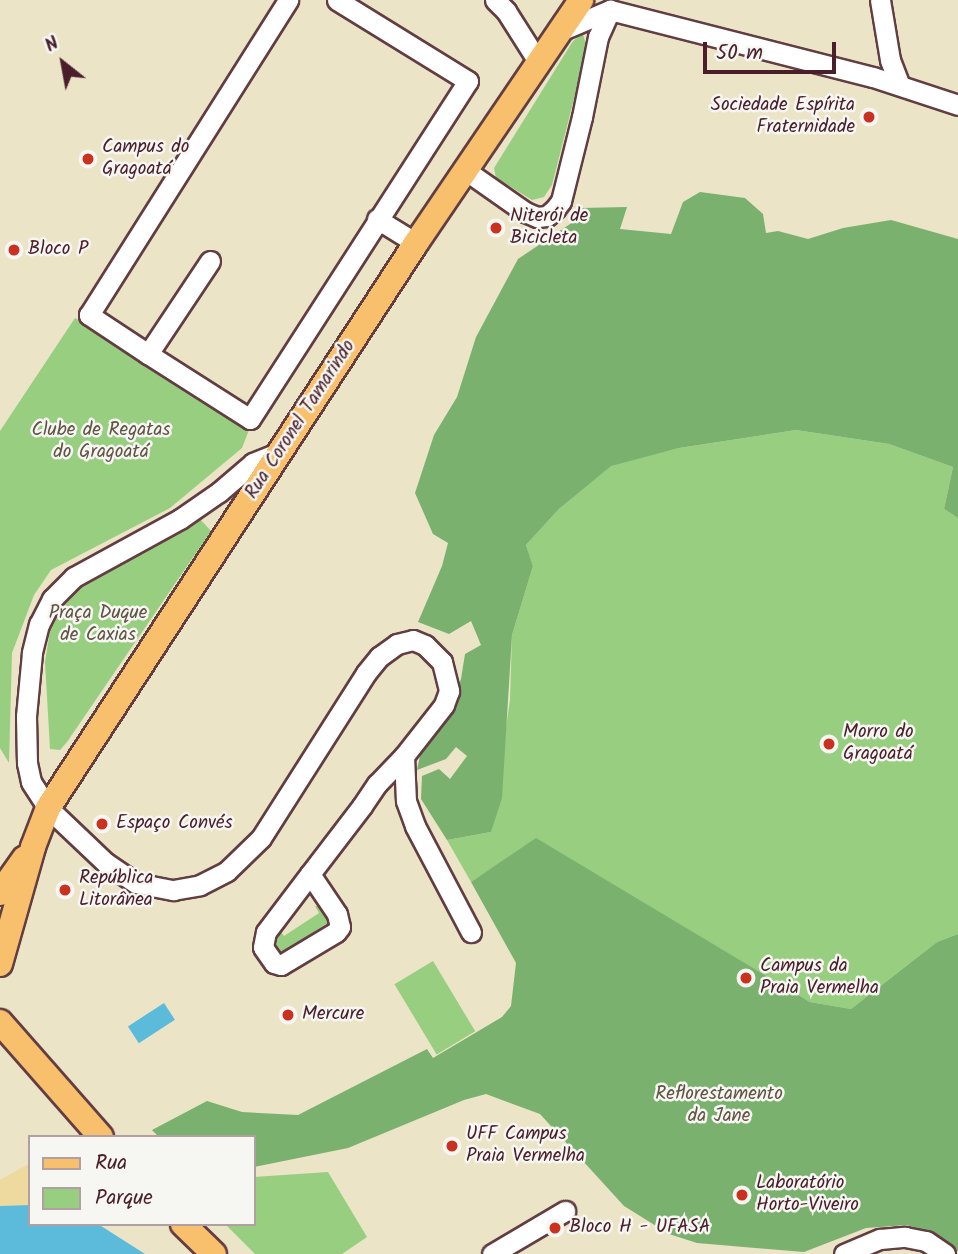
<!DOCTYPE html>
<html>
<head>
<meta charset="utf-8">
<style>
  body { margin:0 }
  #map { position:relative; width:958px; height:1254px; overflow:hidden; background:#ebe4c7; font-family:Kalam,sans-serif }
  div>[style] { position:absolute }
  [style*='--x'] { left:calc(var(--x)*1px); top:calc(var(--y)*1px); width:calc(var(--w)*1px); rotate:calc(var(--a)*1deg) }
  .green>* { inset:0; background:#98ce80; transform-origin:0 0 }
  .forest>* { inset:0; background:#7ab16e }
  .sand>* { inset:0; background:#eeda9e }
  .water>* { inset:0; background:#5cbbda; transform-origin:0 0 }
  .roads { filter:drop-shadow(2px 0 #623d42) drop-shadow(-2px 0 #623d42) drop-shadow(0 2px #623d42) drop-shadow(0 -2px #623d42) }
  .minor>* { height:19px; margin:-9.5px; padding:0 9.5px; transform-origin:9.5px; border-radius:9.5px; background:#fff }
  .major>* { height:24px; margin:-12px; padding:0 12px; transform-origin:12px; border-radius:12px; background:#f8bf6c }
  .dots>* { width:19px; height:19px; translate:-50% -50%; box-sizing:border-box; border:4px solid #f6f6f2; border-radius:50% }
  span { translate:-50% -50%; white-space:nowrap; text-align:center; line-height:1.15; -webkit-text-stroke:5px #f6f6f2; paint-order:stroke }
  .poi-label { font-size:19px; color:#4a1f2b }
  .right { translate:-100% -50%; text-align:right }
  .left { translate:0 -50%; text-align:left }
  .street-label { font-size:19px; color:#4a1f2b }
  .park-label { font-size:19px; color:#615444 }
  .legend { position:absolute; left:28px; top:1135px; width:228px; height:91px; box-sizing:border-box; background:#f6f6f2; border:2px solid #b1a0a2; margin:0; padding:9px 12px; list-style:none; font-size:21px; color:#4a1f2b }
  .legend li { display:flex; align-items:center; gap:14px; height:35px }
  .legend b { width:35px; border:2px solid #b1a0a2 }
  .north { position:absolute; left:28px; top:28px; width:70px; height:70px; -webkit-text-stroke:5px #f6f6f2; paint-order:stroke; rotate:329deg; font-size:19px; font-weight:700; line-height:28px; text-align:center; color:#4a1f2b }
  .north::after { content:''; display:block; margin:auto; width:24px; height:32px; background:#4a1f2b; clip-path:polygon(50% 0,100% 100%,50% 72%,0 100%) }
  .scale { position:absolute; left:703px; top:42px; width:133px; height:32px; box-sizing:border-box; border:4px solid #4a1f2b; border-top:0; padding-left:9px; font-size:21px; line-height:24px; white-space:nowrap; color:#4a1f2b; -webkit-text-stroke:5px #f6f6f2; paint-order:stroke }
</style>
</head>
<body>
<div id="map">
  <div class="green">
    <i style="clip-path:polygon(583px 34px,587px 48px,552px 185px,544px 197px,532px 200px,496px 178px,494px 168px,573px 41px)"></i>
    <i style="clip-path:polygon(75px 318px,249px 430px,242px 448px,170px 508px,51px 570px,34px 595px,12px 653px,9px 763px,0 748px,0 431px)"></i>
    <i style="clip-path:polygon(796px 430px,889px 444px,953px 467px,944px 509px,958px 518px,958px 934px,937px 942px,851px 1009px,810px 1002px,536px 839px,471px 882px,447px 840px,491px 832px,510px 700px,512px 635px,533px 566px,526px 545px,559px 509px,611px 465px,679px 448px)"></i>
    <i style="clip-path:polygon(200px 519px,211px 531px,67px 742px,60px 750px,50px 749px,45px 662px,50px 631px,66px 600px,92px 579px)"></i>
    <i style="clip-path:polygon(315px 906px,324px 906px,331px 911px,330px 929px,326px 924px,291px 947px,293px 952px,278px 951px,273px 940px,279px 929px,284px 936px,319px 913px)"></i>
    <i style="left:433px;top:961px;width:82px;height:45px;rotate:59deg"></i>
    <i style="clip-path:polygon(328px 1172px,367px 1237px,342px 1254px,255px 1254px,225px 1224px,254px 1224px,254px 1177px)"></i>
  </div>
  <div class="forest">
    <i style="clip-path:polygon(700px 192px,745px 198px,763px 214px,766px 233px,778px 231px,808px 239px,843px 228px,891px 220px,958px 239px,958px 518px,944px 509px,953px 467px,889px 444px,796px 430px,679px 448px,611px 466px,559px 509px,526px 545px,533px 566px,512px 635px,502px 798px,491px 832px,447px 840px,421px 799px,422px 776px,439px 769px,450px 779px,467px 756px,456px 747px,446px 759px,417px 770px,421px 751px,445px 723px,461px 679px,465px 654px,481px 645px,471px 621px,449px 634px,418px 622px,442px 566px,448px 543px,433px 534px,415px 493px,434px 435px,457px 397px,476px 337px,518px 259px,573px 222px,581px 208px,627px 207px,620px 229px,671px 234px,683px 202px)"></i>
    <i style="clip-path:polygon(536px 838px,810px 1002px,851px 1009px,937px 942px,958px 934px,958px 1251px,925px 1231px,907px 1225px,866px 1228px,804px 1252px,697px 1243px,669px 1234px,624px 1206px,540px 1114px,486px 1094px,464px 1100px,348px 1148px,254px 1167px,254px 1137px,159px 1137px,152px 1130px,207px 1101px,242px 1112px,298px 1115px,427px 1049px,433px 1058px,502px 1017px,511px 1006px,516px 963px,471px 882px)"></i>
  </div>
  <div class="sand">
    <i style="clip-path:polygon(30px 1163px,30px 1205px,0 1206px,0 1180px)"></i>
  </div>
  <div class="water">
    <i style="left:164px;top:1003px;width:20px;height:43px;rotate:57deg"></i>
    <i style="clip-path:polygon(30px 1205px,30px 1224px,98px 1224px,145px 1254px,0 1254px,0 1206px)"></i>
  </div>
  <div class="roads">
    <div class="minor">
      <i style="--x:495;--y:0;--w:16;--a:45"></i>
      <i style="--x:506;--y:11;--w:62;--a:57.6"></i>
      <i style="--x:880;--y:0;--w:61;--a:80.5"></i>
      <i style="--x:890;--y:60;--w:26;--a:69"></i>
      <i style="--x:560;--y:31;--w:54;--a:-22.8"></i>
      <i style="--x:610;--y:10;--w:271;--a:14.3"></i>
      <i style="--x:873;--y:77;--w:89;--a:18.2"></i>
      <i style="--x:465;--y:170;--w:73;--a:35"></i>
      <i style="--x:525;--y:212;--w:13;--a:23"></i>
      <i style="--x:537;--y:217;--w:10;--a:-6"></i>
      <i style="--x:547;--y:216;--w:11;--a:-41"></i>
      <i style="--x:555;--y:209;--w:10;--a:-53"></i>
      <i style="--x:561;--y:201;--w:87;--a:-76"></i>
      <i style="--x:582;--y:117;--w:82;--a:-78.7"></i>
      <i style="--x:598;--y:37;--w:30;--a:-66"></i>
      <i style="--x:377;--y:219;--w:46;--a:31.6"></i>
      <i style="--x:210;--y:261;--w:112;--a:123.7"></i>
      <i style="--x:148;--y:354;--w:71;--a:-146.5"></i>
      <i style="--x:89;--y:315;--w:373;--a:-57.7"></i>
      <i style="--x:148;--y:354;--w:121;--a:32.5"></i>
      <i style="--x:250;--y:419;--w:402;--a:-57.2"></i>
      <i style="--x:468;--y:81;--w:154;--a:-148.3"></i>
      <i style="--x:280;--y:452;--w:29;--a:158"></i>
      <i style="--x:253;--y:463;--w:45;--a:139.5"></i>
      <i style="--x:219;--y:492;--w:47;--a:145.3"></i>
      <i style="--x:180;--y:519;--w:121;--a:151.3"></i>
      <i style="--x:74;--y:577;--w:31;--a:135"></i>
      <i style="--x:52;--y:599;--w:28;--a:117"></i>
      <i style="--x:39;--y:624;--w:30;--a:104"></i>
      <i style="--x:32;--y:653;--w:63;--a:95.4"></i>
      <i style="--x:26;--y:716;--w:47;--a:88.8"></i>
      <i style="--x:27;--y:763;--w:19;--a:78"></i>
      <i style="--x:31;--y:782;--w:31;--a:57"></i>
      <i style="--x:48;--y:808;--w:80;--a:43.5"></i>
      <i style="--x:106;--y:863;--w:36;--a:34"></i>
      <i style="--x:136;--y:883;--w:38;--a:11"></i>
      <i style="--x:173;--y:890;--w:27;--a:-10"></i>
      <i style="--x:200;--y:885;--w:30;--a:-27"></i>
      <i style="--x:227;--y:871;--w:47;--a:-44.1"></i>
      <i style="--x:261;--y:838;--w:196;--a:-57.5"></i>
      <i style="--x:366;--y:673;--w:21;--a:-51"></i>
      <i style="--x:379;--y:657;--w:22;--a:-36"></i>
      <i style="--x:397;--y:644;--w:16;--a:-14"></i>
      <i style="--x:413;--y:640;--w:13;--a:23"></i>
      <i style="--x:425;--y:645;--w:24;--a:45"></i>
      <i style="--x:442;--y:662;--w:30;--a:76"></i>
      <i style="--x:449;--y:691;--w:15;--a:110"></i>
      <i style="--x:444;--y:705;--w:65;--a:128.1"></i>
      <i style="--x:404;--y:756;--w:45;--a:87.5"></i>
      <i style="--x:406;--y:801;--w:27;--a:70"></i>
      <i style="--x:415;--y:826;--w:120;--a:62.2"></i>
      <i style="--x:310;--y:874;--w:48;--a:56"></i>
      <i style="--x:337;--y:914;--w:13;--a:77"></i>
      <i style="--x:340;--y:927;--w:6;--a:129"></i>
      <i style="--x:336;--y:932;--w:64;--a:149"></i>
      <i style="--x:281;--y:965;--w:7;--a:-164"></i>
      <i style="--x:274;--y:963;--w:19;--a:-125"></i>
      <i style="--x:263;--y:947;--w:15;--a:-79"></i>
      <i style="--x:266;--y:932;--w:73;--a:-52.8"></i>
      <i style="--x:310;--y:874;--w:86;--a:-52.6"></i>
      <i style="--x:362;--y:806;--w:27;--a:-56"></i>
      <i style="--x:377;--y:784;--w:39;--a:-46"></i>
      <i style="--x:492;--y:1254;--w:85;--a:-30.5"></i>
      <i style="--x:844;--y:1254;--w:39;--a:-23"></i>
      <i style="--x:880;--y:1239;--w:25;--a:-5"></i>
      <i style="--x:905;--y:1237;--w:21;--a:11"></i>
      <i style="--x:926;--y:1241;--w:23;--a:34"></i>
    </div>
    <div class="major">
      <i style="--x:0;--y:893;--w:42;--a:-54.8"></i>
      <i style="--x:0;--y:964;--w:122;--a:-74.2"></i>
      <i style="--x:33;--y:847;--w:42;--a:-69"></i>
      <i style="--x:48;--y:808;--w:674;--a:-56.92"></i>
      <i style="--x:416;--y:243;--w:294;--a:-55.8"></i>
      <i style="--x:0;--y:1022;--w:153;--a:48.7"></i>
      <i style="--x:183;--y:1224;--w:43;--a:44.1"></i>
    </div>
  </div>
  <div class="dots">
    <i style="left:869px;top:117px;background:#c8321e"></i>
    <i style="left:88px;top:159px;background:#c8321e"></i>
    <i style="left:496px;top:228px;background:#c8321e"></i>
    <i style="left:14px;top:250px;background:#c8321e"></i>
    <i style="left:829px;top:744px;background:#c8321e"></i>
    <i style="left:102px;top:824px;background:#c8321e"></i>
    <i style="left:65px;top:890px;background:#c8321e"></i>
    <i style="left:746px;top:978px;background:#c8321e"></i>
    <i style="left:288px;top:1015px;background:#c8321e"></i>
    <i style="left:452px;top:1146px;background:#c8321e"></i>
    <i style="left:742px;top:1195px;background:#c8321e"></i>
    <i style="left:555px;top:1228px;background:#c8321e"></i>
  </div>
  <div class="poi-label">
    <span class="right" style="left:855px;top:117px">Sociedade Espírita<br>Fraternidade</span>
    <span class="left" style="left:102px;top:159px">Campus do<br>Gragoatá</span>
    <span class="left" style="left:510px;top:228px">Niterói de<br>Bicicleta</span>
    <span class="left" style="left:28px;top:250px">Bloco P</span>
    <span class="left" style="left:843px;top:744px">Morro do<br>Gragoatá</span>
    <span class="left" style="left:116px;top:824px">Espaço Convés</span>
    <span class="left" style="left:79px;top:890px">República<br>Litorânea</span>
    <span class="left" style="left:760px;top:978px">Campus da<br>Praia Vermelha</span>
    <span class="left" style="left:302px;top:1015px">Mercure</span>
    <span class="left" style="left:466px;top:1146px">UFF Campus<br>Praia Vermelha</span>
    <span class="left" style="left:756px;top:1195px">Laboratório<br>Horto-Viveiro</span>
    <span class="left" style="left:569px;top:1228px">Bloco H - UFASA</span>
  </div>
  <div class="street-label">
    <span style="left:301px;top:420px;rotate:-57deg">Rua Coronel Tamarindo</span>
  </div>
  <div class="park-label">
    <span style="left:101px;top:442px">Clube de Regatas<br>do Gragoatá</span>
    <span style="left:98px;top:625px">Praça Duque<br>de Caxias</span>
    <span style="left:719px;top:1106px">Reflorestamento<br>da Jane</span>
  </div>
  <ul class="legend">
  <li><b style="height:9px;background:#f8bf6c"></b>Rua</li>
  <li><b style="height:19px;background:#98ce80"></b>Parque</li>
  </ul>
  <div class="north">N</div>
  <div class="scale">50 m</div>
</div>
</body>
</html>
